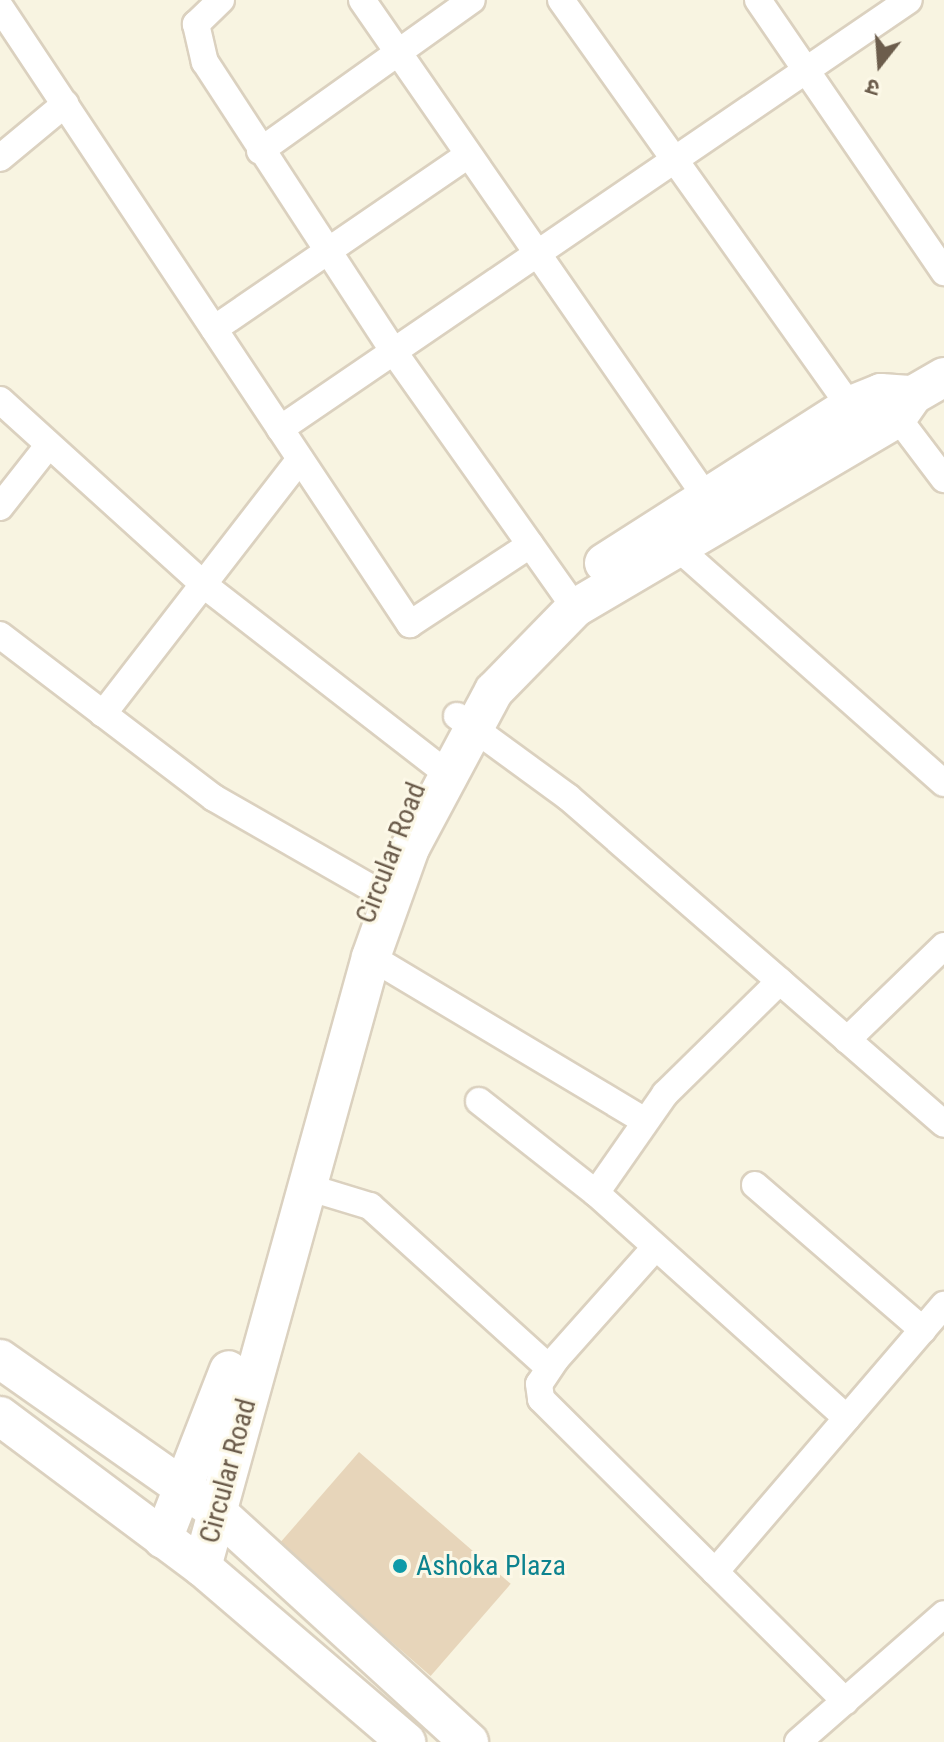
<!DOCTYPE html>
<html>
<head>
<meta charset="utf-8">
<style>
  body { margin:0 }
  #map { position:relative; width:944px; height:1742px; overflow:hidden; background:#f8f4e1; font-family:"Roboto Condensed","Noto Sans Devanagari",sans-serif }
  div>[style] { position:absolute }
  [style*='--x'] { left:calc(var(--x)*1px); top:calc(var(--y)*1px); width:calc(var(--w)*1px); rotate:calc(var(--a)*1deg) }
  .building>* { inset:0; background:#e7d5ba; transform-origin:0 0 }
  .roads { filter:drop-shadow(2px 0 #dbd1bf) drop-shadow(-2px 0 #dbd1bf) drop-shadow(0 2px #dbd1bf) drop-shadow(0 -2px #dbd1bf) }
  .minor>* { height:26px; margin:-13px; padding:0 13px; transform-origin:13px; border-radius:13px; background:#fff }
  .secondary>* { height:38px; margin:-19px; padding:0 19px; transform-origin:19px; border-radius:19px; background:#fff }
  .dots>* { width:22px; height:22px; translate:-50% -50%; box-sizing:border-box; border:4px solid #fcf8e7; border-radius:50% }
  span { translate:-50% -50%; white-space:nowrap; text-align:center; line-height:1.15; -webkit-text-stroke:6px #fcf8e7; paint-order:stroke }
  .street-label { font-size:28px; color:#6c5d4c }
  .culture-label { font-size:28px; color:#0d838f }
  .left { translate:0 -50%; text-align:left }
  .north { position:absolute; left:840px; top:24px; width:80px; height:80px; -webkit-text-stroke:6px #fcf8e7; paint-order:stroke; rotate:197deg; font-size:22px; font-weight:700; line-height:32px; text-align:center; color:#6c5d4c }
  .north::after { content:''; display:block; margin:auto; width:28px; height:36px; background:#6c5d4c; clip-path:polygon(50% 0,100% 100%,50% 72%,0 100%) }
</style>
</head>
<body>
<div id="map">
  <div class="building">
    <i style="left:359px;top:1452px;width:201px;height:122px;rotate:41deg"></i>
  </div>
  <div class="roads">
    <div class="minor">
      <i style="--x:221;--y:0;--w:35;--a:136"></i>
      <i style="--x:196;--y:24;--w:39;--a:77"></i>
      <i style="--x:205;--y:62;--w:350;--a:56.9"></i>
      <i style="--x:396;--y:355;--w:310;--a:54.7"></i>
      <i style="--x:362;--y:0;--w:620;--a:55.31"></i>
      <i style="--x:561;--y:0;--w:514;--a:54.58"></i>
      <i style="--x:758;--y:0;--w:330;--a:55.6"></i>
      <i style="--x:0;--y:7;--w:741;--a:56.4"></i>
      <i style="--x:410;--y:624;--w:144;--a:-33.4"></i>
      <i style="--x:260;--y:151;--w:260;--a:-35.5"></i>
      <i style="--x:0;--y:158;--w:85;--a:-39.7"></i>
      <i style="--x:214;--y:329;--w:308;--a:-34.4"></i>
      <i style="--x:0;--y:400;--w:275;--a:42.2"></i>
      <i style="--x:204;--y:585;--w:305;--a:37.8"></i>
      <i style="--x:888;--y:405;--w:93;--a:52.9"></i>
      <i style="--x:280;--y:429;--w:761;--a:-34.3"></i>
      <i style="--x:0;--y:507;--w:76;--a:-51.9"></i>
      <i style="--x:668;--y:539;--w:368;--a:41.5"></i>
      <i style="--x:0;--y:635;--w:269;--a:37.3"></i>
      <i style="--x:214;--y:798;--w:205;--a:29.8"></i>
      <i style="--x:103;--y:714;--w:322;--a:-52.3"></i>
      <i style="--x:457;--y:716;--w:137;--a:36.1"></i>
      <i style="--x:568;--y:797;--w:498;--a:41"></i>
      <i style="--x:371;--y:957;--w:319;--a:30.9"></i>
      <i style="--x:847;--y:1040;--w:135;--a:-44.1"></i>
      <i style="--x:479;--y:1101;--w:149;--a:38.2"></i>
      <i style="--x:596;--y:1193;--w:337;--a:41.9"></i>
      <i style="--x:755;--y:1185;--w:222;--a:40.8"></i>
      <i style="--x:304;--y:1186;--w:69;--a:16.9"></i>
      <i style="--x:370;--y:1206;--w:241;--a:42.1"></i>
      <i style="--x:596;--y:1193;--w:121;--a:-55.1"></i>
      <i style="--x:665;--y:1094;--w:161;--a:-44.5"></i>
      <i style="--x:653;--y:1250;--w:146;--a:131.7"></i>
      <i style="--x:556;--y:1359;--w:30;--a:124"></i>
      <i style="--x:539;--y:1384;--w:15;--a:82"></i>
      <i style="--x:541;--y:1399;--w:429;--a:44.8"></i>
      <i style="--x:715;--y:1572;--w:352;--a:-49.4"></i>
      <i style="--x:798;--y:1742;--w:194;--a:-41.2"></i>
    </div>
    <div class="secondary">
      <i style="--x:604;--y:563;--w:293;--a:-32.6"></i>
      <i style="--x:851;--y:405;--w:32;--a:-22"></i>
      <i style="--x:881;--y:393;--w:32;--a:4"></i>
      <i style="--x:0;--y:1359;--w:263;--a:35.1"></i>
      <i style="--x:215;--y:1510;--w:344;--a:42.4"></i>
      <i style="--x:0;--y:1416;--w:252;--a:36.8"></i>
      <i style="--x:202;--y:1567;--w:269;--a:40.6"></i>
      <i style="--x:163;--y:1539;--w:181;--a:-68.7"></i>
      <i style="--x:202;--y:1567;--w:633;--a:-74.51"></i>
      <i style="--x:371;--y:957;--w:116;--a:-70.3"></i>
      <i style="--x:410;--y:848;--w:178;--a:-61.9"></i>
      <i style="--x:494;--y:691;--w:116;--a:-45.7"></i>
      <i style="--x:575;--y:608;--w:374;--a:-30.5"></i>
      <i style="--x:897;--y:418;--w:28;--a:-55"></i>
      <i style="--x:913;--y:395;--w:36;--a:-30"></i>
    </div>
  </div>
  <div class="dots">
    <i style="left:400px;top:1566px;background:#0f9aa8"></i>
  </div>
  <div class="street-label">
    <span style="left:391px;top:853px;rotate:-69deg">Circular Road</span>
    <span style="left:228px;top:1471px;rotate:-75deg">Circular Road</span>
  </div>
  <div class="culture-label">
    <span class="left" style="left:416px;top:1566px">Ashoka Plaza</span>
  </div>
  <div class="north">उ</div>
</div>
</body>
</html>
